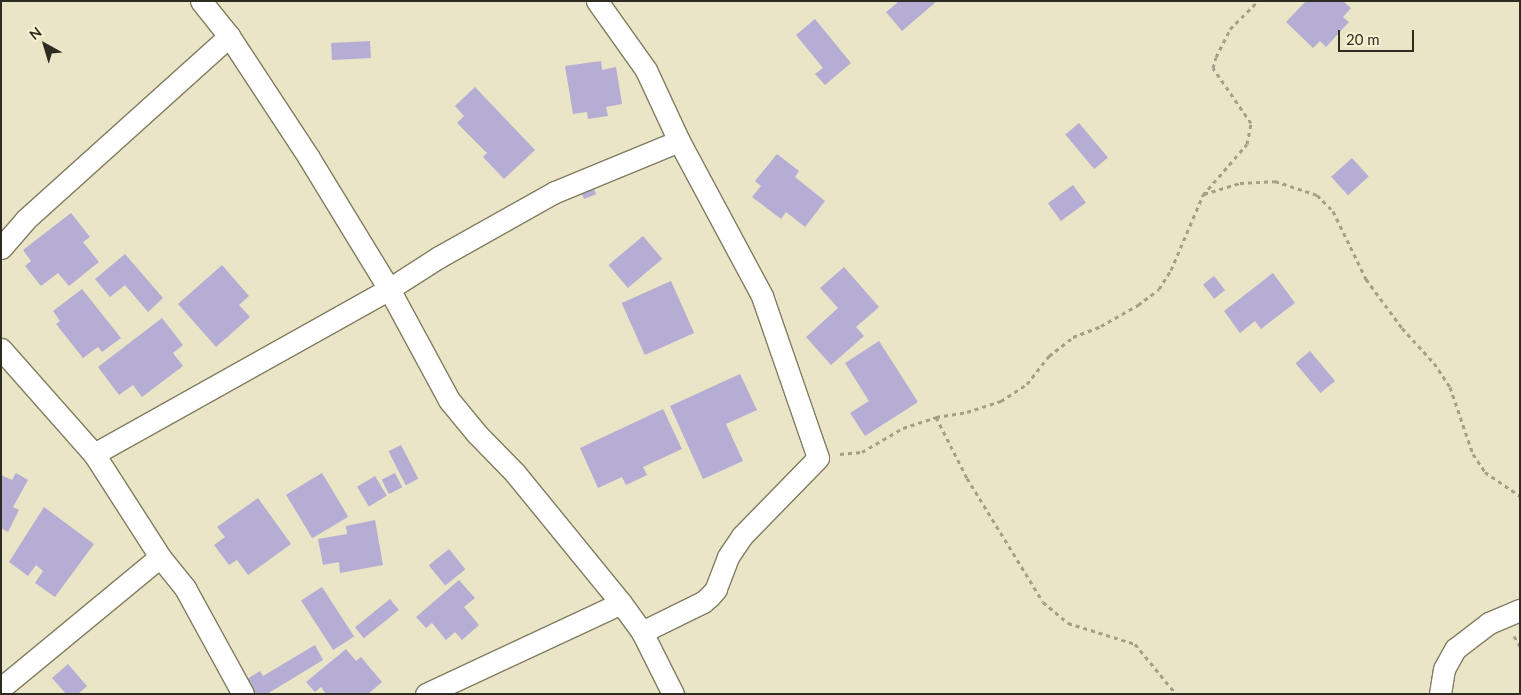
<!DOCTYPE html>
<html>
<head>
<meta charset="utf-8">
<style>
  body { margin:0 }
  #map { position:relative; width:1521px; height:695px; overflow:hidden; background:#eae5c6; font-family:Lato,sans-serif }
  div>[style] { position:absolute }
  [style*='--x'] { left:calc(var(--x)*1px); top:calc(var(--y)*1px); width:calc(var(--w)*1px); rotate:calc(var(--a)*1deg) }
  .building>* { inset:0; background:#b5add3; transform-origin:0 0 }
  .path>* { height:3px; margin-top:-1.5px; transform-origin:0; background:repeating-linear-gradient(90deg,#a4a088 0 4px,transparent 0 8px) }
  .roads { filter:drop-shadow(1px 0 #817d60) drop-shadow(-1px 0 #817d60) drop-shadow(0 1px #817d60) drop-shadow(0 -1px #817d60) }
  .street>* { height:21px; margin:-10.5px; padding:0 10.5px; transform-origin:10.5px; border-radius:10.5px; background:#fff }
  span { translate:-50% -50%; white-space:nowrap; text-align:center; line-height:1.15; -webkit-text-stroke:4.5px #f7f2d3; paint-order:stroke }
  .frame { position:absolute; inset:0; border:2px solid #2e2c20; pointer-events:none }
  .north { position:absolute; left:20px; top:20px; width:50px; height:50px; -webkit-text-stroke:4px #f7f2d3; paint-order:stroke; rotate:321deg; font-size:14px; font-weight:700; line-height:20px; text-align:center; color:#2e2c20 }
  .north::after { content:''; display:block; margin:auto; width:18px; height:22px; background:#2e2c20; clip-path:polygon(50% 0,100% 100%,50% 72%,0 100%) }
  .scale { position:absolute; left:1338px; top:30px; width:76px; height:22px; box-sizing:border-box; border:2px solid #2e2c20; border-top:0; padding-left:6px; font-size:15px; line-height:18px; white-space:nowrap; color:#2e2c20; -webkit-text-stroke:4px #f7f2d3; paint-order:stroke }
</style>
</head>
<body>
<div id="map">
  <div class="building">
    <i style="clip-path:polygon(896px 1px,937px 1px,902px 31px,886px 12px,897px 3px)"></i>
    <i style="clip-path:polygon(1306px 1px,1343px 1px,1351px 8px,1343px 17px,1349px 22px,1326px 47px,1320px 41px,1313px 48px,1286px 22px)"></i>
    <i style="clip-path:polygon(815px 19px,851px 63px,825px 85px,815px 74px,823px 68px,796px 35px)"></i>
    <i style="left:370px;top:41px;width:17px;height:39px;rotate:87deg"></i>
    <i style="clip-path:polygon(601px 61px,602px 70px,616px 67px,622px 104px,606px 107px,608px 116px,588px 119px,587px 112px,573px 114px,565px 66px)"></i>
    <i style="clip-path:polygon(475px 87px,535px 150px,504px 179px,483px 157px,487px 153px,457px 123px,464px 116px,455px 106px)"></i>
    <i style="left:1079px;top:123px;width:45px;height:18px;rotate:50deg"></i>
    <i style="clip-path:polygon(777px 154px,799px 171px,795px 177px,825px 201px,805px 227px,786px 212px,781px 219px,752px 197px,761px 186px,755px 181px)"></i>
    <i style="left:1352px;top:158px;width:25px;height:28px;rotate:48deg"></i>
    <i style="left:592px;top:184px;width:11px;height:13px;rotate:68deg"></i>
    <i style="left:1073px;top:185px;width:22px;height:31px;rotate:54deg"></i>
    <i style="clip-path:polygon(71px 213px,90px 237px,83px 242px,99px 262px,69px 286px,58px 273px,41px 286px,25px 266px,31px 261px,23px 250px)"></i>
    <i style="left:643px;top:236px;width:30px;height:45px;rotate:50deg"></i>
    <i style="clip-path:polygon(125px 254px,163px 298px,148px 312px,125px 285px,110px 297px,95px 279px)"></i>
    <i style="clip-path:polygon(222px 265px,249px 296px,239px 305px,250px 317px,216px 347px,178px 304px)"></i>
    <i style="clip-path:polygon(844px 267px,879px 307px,856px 327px,864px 336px,831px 365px,806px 337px,838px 308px,820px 288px)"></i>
    <i style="clip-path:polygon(1273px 273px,1295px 303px,1261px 329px,1255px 321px,1240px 333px,1224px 311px)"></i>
    <i style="left:1214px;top:276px;width:18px;height:14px;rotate:52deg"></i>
    <i style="left:671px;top:281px;width:57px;height:54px;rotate:66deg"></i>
    <i style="clip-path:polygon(82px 289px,121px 338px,102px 352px,98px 347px,83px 358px,56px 324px,60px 321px,53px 311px)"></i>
    <i style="clip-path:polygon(162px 318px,183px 345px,173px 353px,183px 366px,142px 397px,133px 385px,119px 395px,98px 367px)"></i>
    <i style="clip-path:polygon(879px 341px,918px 402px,865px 436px,850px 413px,869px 401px,845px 363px)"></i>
    <i style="left:1310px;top:351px;width:39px;height:19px;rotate:50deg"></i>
    <i style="clip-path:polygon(740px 374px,757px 410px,726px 424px,743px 461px,703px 479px,670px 406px)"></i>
    <i style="clip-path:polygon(663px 409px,682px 449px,643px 467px,647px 475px,626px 485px,622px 477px,598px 488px,580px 448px)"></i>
    <i style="left:401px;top:445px;width:38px;height:14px;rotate:63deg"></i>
    <i style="clip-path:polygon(16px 473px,28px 480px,13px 507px,19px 510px,8px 532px,1px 528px,1px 475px,12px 480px)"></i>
    <i style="left:322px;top:473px;width:51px;height:42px;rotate:59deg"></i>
    <i style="left:395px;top:473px;width:16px;height:15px;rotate:63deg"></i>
    <i style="left:375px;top:476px;width:23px;height:21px;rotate:59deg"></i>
    <i style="clip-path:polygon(258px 498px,291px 544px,248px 575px,237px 560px,229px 565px,214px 545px,225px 537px,217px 527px)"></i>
    <i style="clip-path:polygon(44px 507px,94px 544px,55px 597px,35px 583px,43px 571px,36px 565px,28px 576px,9px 562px)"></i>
    <i style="clip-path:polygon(375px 520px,383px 565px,340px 573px,339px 562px,323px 565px,318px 539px,347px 534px,346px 526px)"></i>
    <i style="left:449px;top:549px;width:26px;height:26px;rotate:51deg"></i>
    <i style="clip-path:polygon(459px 580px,475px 598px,464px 607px,479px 625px,462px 640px,455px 632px,446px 640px,432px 623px,426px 628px,416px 617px)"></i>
    <i style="left:322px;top:587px;width:59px;height:25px;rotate:57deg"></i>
    <i style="left:390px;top:599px;width:14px;height:45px;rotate:51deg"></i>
    <i style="clip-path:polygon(315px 645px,323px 660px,267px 694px,256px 694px,247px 679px,260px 671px,263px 676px)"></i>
    <i style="clip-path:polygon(346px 649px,356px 661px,361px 657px,382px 682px,368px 694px,326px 694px,321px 687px,315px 692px,306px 682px)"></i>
    <i style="clip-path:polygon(68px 664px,87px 686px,78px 694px,66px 694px,52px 678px)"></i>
  </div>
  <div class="path">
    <i style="--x:1204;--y:194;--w:38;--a:-17"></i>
    <i style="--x:1240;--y:183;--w:35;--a:-3"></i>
    <i style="--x:1275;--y:181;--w:44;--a:18.4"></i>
    <i style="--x:1317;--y:195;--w:23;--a:45"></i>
    <i style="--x:1333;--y:211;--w:76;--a:64.1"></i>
    <i style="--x:1366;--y:279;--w:61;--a:53.7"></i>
    <i style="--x:1402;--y:328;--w:47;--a:47.6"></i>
    <i style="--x:1434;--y:363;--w:29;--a:56"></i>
    <i style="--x:1450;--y:387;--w:71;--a:71.1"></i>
    <i style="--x:1473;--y:454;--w:22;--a:56"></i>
    <i style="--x:1485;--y:472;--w:42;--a:34.4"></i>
    <i style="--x:936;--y:417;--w:68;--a:63.1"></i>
    <i style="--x:967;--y:478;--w:145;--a:58.5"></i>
    <i style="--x:1043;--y:602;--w:33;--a:40"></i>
    <i style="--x:1068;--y:623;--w:70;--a:17.4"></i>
    <i style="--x:1135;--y:644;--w:65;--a:50.6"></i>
    <i style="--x:840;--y:454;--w:22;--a:-5"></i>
    <i style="--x:862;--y:452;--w:48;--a:-30.3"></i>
    <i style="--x:903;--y:428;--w:35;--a:-18"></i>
    <i style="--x:936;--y:417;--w:31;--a:-9"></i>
    <i style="--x:967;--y:412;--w:36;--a:-18"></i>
    <i style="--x:1001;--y:401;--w:31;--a:-33"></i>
    <i style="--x:1027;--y:384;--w:36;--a:-52"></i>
    <i style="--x:1049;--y:356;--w:31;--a:-38"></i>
    <i style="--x:1073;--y:337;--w:30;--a:-21"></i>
    <i style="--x:1101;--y:326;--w:43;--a:-29.6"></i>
    <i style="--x:1138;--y:305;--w:26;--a:-37"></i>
    <i style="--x:1159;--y:289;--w:22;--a:-58"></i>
    <i style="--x:1171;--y:270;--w:82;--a:-66.9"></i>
    <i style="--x:1203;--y:195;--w:67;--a:-49.2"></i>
    <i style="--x:1247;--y:144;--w:21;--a:-79"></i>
    <i style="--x:1251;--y:123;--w:67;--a:-124.6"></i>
    <i style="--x:1213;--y:68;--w:11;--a:-75"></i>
    <i style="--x:1216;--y:57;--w:31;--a:-63"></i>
    <i style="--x:1230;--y:29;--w:40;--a:-45"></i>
    <i style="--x:1514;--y:636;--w:12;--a:59"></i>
  </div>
  <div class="roads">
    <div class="street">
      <i style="--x:201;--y:1;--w:45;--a:51.3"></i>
      <i style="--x:229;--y:36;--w:146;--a:56.7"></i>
      <i style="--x:309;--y:158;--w:153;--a:58.6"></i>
      <i style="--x:389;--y:289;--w:126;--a:61.6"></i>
      <i style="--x:449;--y:400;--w:44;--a:50.5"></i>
      <i style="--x:477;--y:434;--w:54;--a:45.7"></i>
      <i style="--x:515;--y:473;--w:168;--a:50.8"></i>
      <i style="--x:621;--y:603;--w:36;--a:54"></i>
      <i style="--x:642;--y:632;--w:69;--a:63.4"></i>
      <i style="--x:597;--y:1;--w:85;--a:54.6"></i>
      <i style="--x:646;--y:70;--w:78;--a:65.1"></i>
      <i style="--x:679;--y:141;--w:176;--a:61.8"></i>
      <i style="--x:762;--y:296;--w:171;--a:70.9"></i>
      <i style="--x:818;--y:458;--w:109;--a:134.3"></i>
      <i style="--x:742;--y:536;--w:25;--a:124"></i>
      <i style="--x:728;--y:557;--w:34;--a:111"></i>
      <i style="--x:716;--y:589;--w:9;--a:131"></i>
      <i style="--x:710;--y:596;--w:9;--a:139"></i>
      <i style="--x:703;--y:602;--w:68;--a:153.8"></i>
      <i style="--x:1;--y:248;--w:37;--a:-49"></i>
      <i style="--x:25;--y:220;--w:275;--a:-42"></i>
      <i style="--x:1;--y:349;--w:140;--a:48.5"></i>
      <i style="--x:94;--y:454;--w:122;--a:57.3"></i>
      <i style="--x:160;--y:557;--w:40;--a:51"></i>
      <i style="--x:185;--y:588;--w:121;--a:61.3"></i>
      <i style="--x:94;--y:454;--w:338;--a:-29.2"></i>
      <i style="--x:389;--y:289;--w:59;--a:-32.6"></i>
      <i style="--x:439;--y:257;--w:133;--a:-29.3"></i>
      <i style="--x:555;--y:192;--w:134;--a:-22.4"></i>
      <i style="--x:1;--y:688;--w:206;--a:-39.5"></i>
      <i style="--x:426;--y:694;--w:215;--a:-25"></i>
      <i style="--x:1440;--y:694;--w:25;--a:-81"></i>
      <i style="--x:1444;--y:669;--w:23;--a:-61"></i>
      <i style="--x:1455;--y:649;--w:43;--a:-37.4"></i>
      <i style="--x:1489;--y:623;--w:34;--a:-23"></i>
    </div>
  </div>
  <div class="frame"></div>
  <div class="north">N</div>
  <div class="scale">20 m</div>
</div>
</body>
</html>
